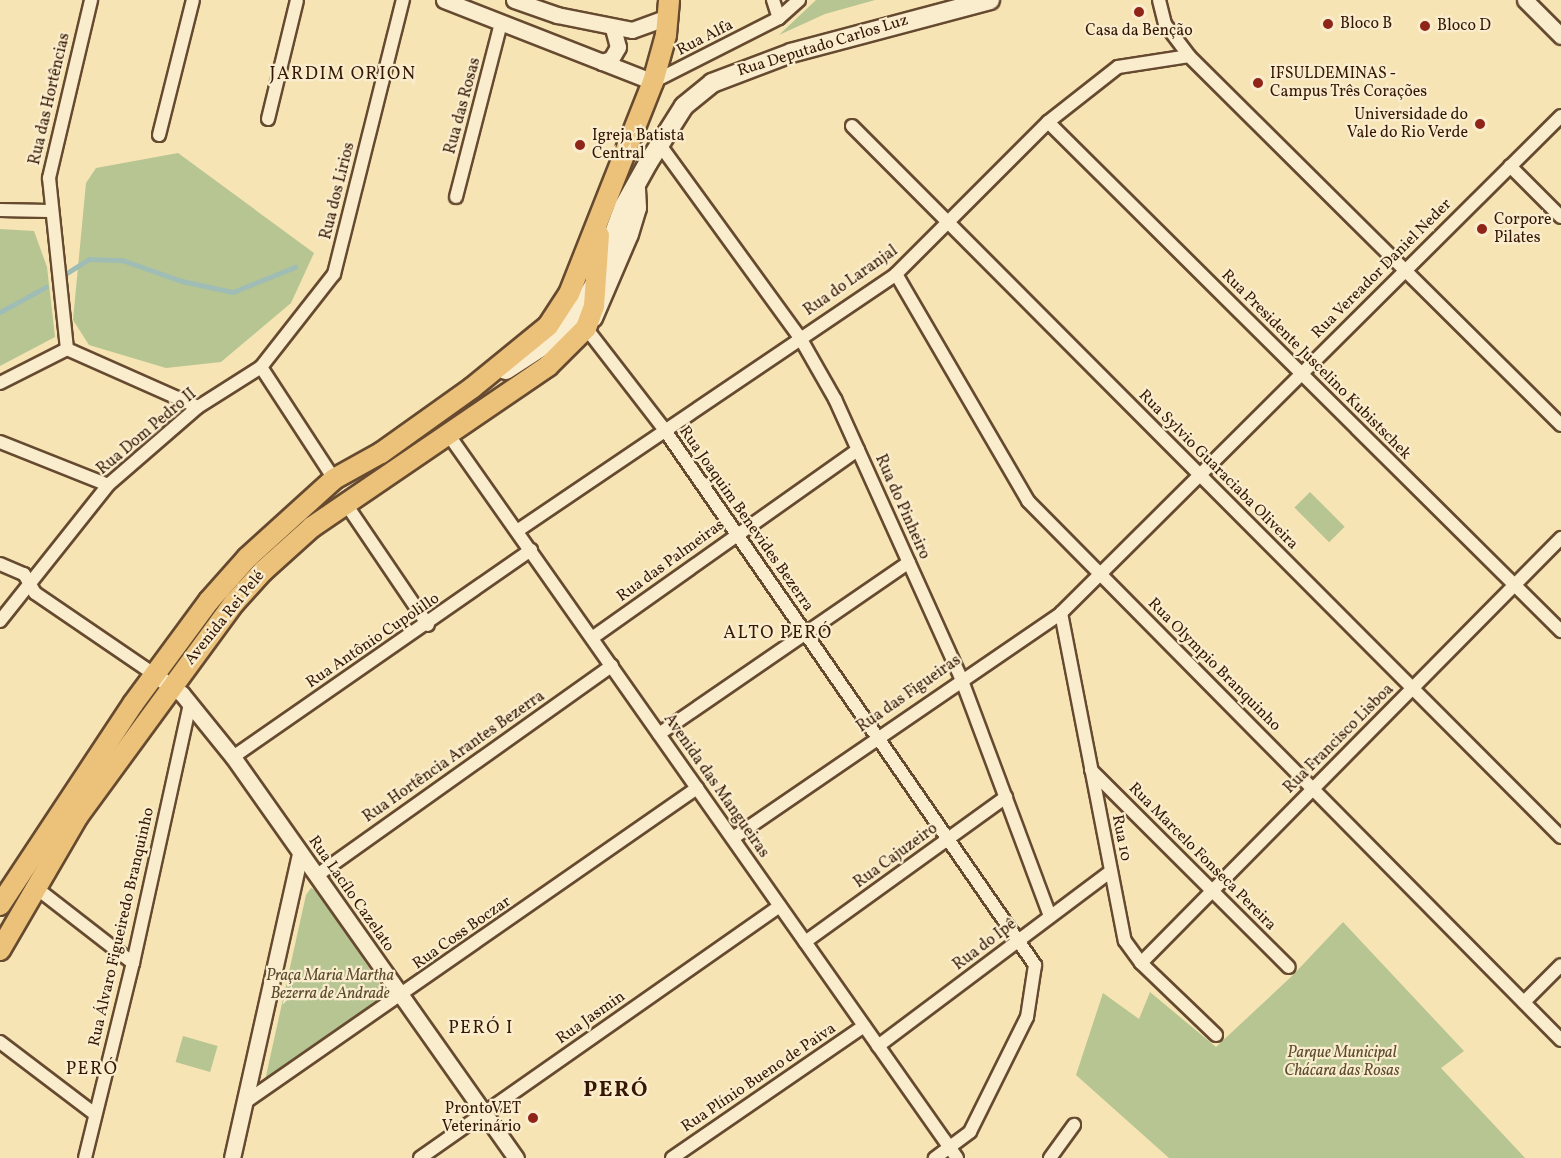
<!DOCTYPE html>
<html>
<head>
<meta charset="utf-8">
<style>
  body { margin:0 }
  #map { position:relative; width:1561px; height:1158px; overflow:hidden; background:#f7e4b4; font-family:Vollkorn,serif }
  div>[style] { position:absolute }
  [style*='--x'] { left:calc(var(--x)*1px); top:calc(var(--y)*1px); width:calc(var(--w)*1px); rotate:calc(var(--a)*1deg) }
  .green>* { inset:0; background:#b6c592; transform-origin:0 0 }
  .stream>* { height:4.5px; margin:-2.25px; padding:0 2.25px; transform-origin:2.25px; border-radius:2.25px; background:#9fbdb5 }
  .roads { filter:drop-shadow(2px 0 #664a30) drop-shadow(-2px 0 #664a30) drop-shadow(0 2px #664a30) drop-shadow(0 -2px #664a30) }
  .minor>* { height:12px; margin:-6px; padding:0 6px; transform-origin:6px; border-radius:6px; background:#faedce }
  .tertiary>* { height:15px; margin:-7.5px; padding:0 7.5px; transform-origin:7.5px; border-radius:7.5px; background:#faedce }
  .secondary>* { height:18px; margin:-9px; padding:0 9px; transform-origin:9px; border-radius:9px; background:#faedce }
  .primary>* { height:20px; margin:-10px; padding:0 10px; transform-origin:10px; border-radius:10px; background:#ecc27a }
  .dots>* { width:16px; height:16px; translate:-50% -50%; box-sizing:border-box; border:3px solid #faedce; border-radius:50% }
  span { translate:-50% -50%; white-space:nowrap; text-align:center; line-height:1.15; -webkit-text-stroke:4.5px #faedce; paint-order:stroke }
  .poi-label { font-size:16px; color:#351704 }
  .left { translate:0 -50%; text-align:left }
  .right { translate:-100% -50%; text-align:right }
  .street-label { font-size:16px; color:#351704 }
  .park-label { font-size:16px; color:#5c4b2f; font-style:italic }
  .neighbourhood-label { font-size:18px; color:#351704; letter-spacing:1.5px }
  .district-label { font-size:22px; color:#351704; font-weight:700; letter-spacing:1.5px }
</style>
</head>
<body>
<div id="map">
  <div class="green">
    <i style="clip-path:polygon(816px 0,875px 0,825px 14px,779px 35px)"></i>
    <i style="clip-path:polygon(178px 153px,314px 253px,291px 303px,221px 362px,166px 368px,89px 345px,73px 320px,86px 183px,96px 168px)"></i>
    <i style="clip-path:polygon(0 229px,34px 231px,47px 267px,55px 337px,0 366px)"></i>
    <i style="clip-path:polygon(569px 334px,547px 360px,313px 518px,231px 594px,173px 666px,228px 592px,310px 516px,531px 368px)"></i>
    <i style="left:1310px;top:492px;width:49px;height:22px;rotate:45deg"></i>
    <i style="clip-path:polygon(311px 888px,317px 891px,388px 996px,264px 1085px,306px 895px)"></i>
    <i style="clip-path:polygon(1343px 922px,1464px 1051px,1441px 1068px,1525px 1158px,1169px 1158px,1076px 1075px,1103px 993px,1139px 1019px,1150px 992px,1216px 1047px,1292px 976px)"></i>
    <i style="left:183px;top:1036px;width:36px;height:27px;rotate:16deg"></i>
  </div>
  <div class="stream">
    <i style="--x:67;--y:273;--w:26;--a:-32"></i>
    <i style="--x:89;--y:259;--w:33;--a:2"></i>
    <i style="--x:122;--y:260;--w:64;--a:19.3"></i>
    <i style="--x:182;--y:281;--w:52;--a:12.2"></i>
    <i style="--x:233;--y:292;--w:67;--a:-22"></i>
    <i style="--x:0;--y:312;--w:52;--a:-28.5"></i>
  </div>
  <div class="roads">
    <div class="minor">
      <i style="--x:773;--y:0;--w:19;--a:72"></i>
      <i style="--x:1159;--y:0;--w:25;--a:76"></i>
      <i style="--x:1165;--y:24;--w:40;--a:53"></i>
      <i style="--x:1189;--y:56;--w:524;--a:44.77"></i>
      <i style="--x:653;--y:82;--w:141;--a:-26.9"></i>
      <i style="--x:779;--y:18;--w:27;--a:-42"></i>
      <i style="--x:268;--y:119;--w:122;--a:-76.3"></i>
      <i style="--x:1048;--y:122;--w:723;--a:44.78"></i>
      <i style="--x:852;--y:126;--w:1004;--a:45.08"></i>
      <i style="--x:159;--y:135;--w:139;--a:-75.9"></i>
      <i style="--x:660;--y:145;--w:236;--a:54"></i>
      <i style="--x:799;--y:336;--w:73;--a:60.3"></i>
      <i style="--x:835;--y:399;--w:306;--a:65.7"></i>
      <i style="--x:961;--y:678;--w:254;--a:69.5"></i>
      <i style="--x:1510;--y:166;--w:72;--a:45"></i>
      <i style="--x:456;--y:197;--w:180;--a:-75.5"></i>
      <i style="--x:0;--y:210;--w:49;--a:1.2"></i>
      <i style="--x:896;--y:274;--w:263;--a:59.8"></i>
      <i style="--x:1028;--y:501;--w:758;--a:45.32"></i>
      <i style="--x:586;--y:328;--w:128;--a:52.3"></i>
      <i style="--x:664;--y:429;--w:652;--a:55.31"></i>
      <i style="--x:1035;--y:965;--w:53;--a:98.7"></i>
      <i style="--x:1027;--y:1017;--w:128;--a:116.4"></i>
      <i style="--x:970;--y:1132;--w:44;--a:143.4"></i>
      <i style="--x:67;--y:349;--w:172;--a:-96"></i>
      <i style="--x:49;--y:178;--w:183;--a:-76.7"></i>
      <i style="--x:67;--y:349;--w:143;--a:23.9"></i>
      <i style="--x:261;--y:367;--w:134;--a:56.9"></i>
      <i style="--x:0;--y:383;--w:75;--a:-26.9"></i>
      <i style="--x:448;--y:434;--w:885;--a:54.89"></i>
      <i style="--x:0;--y:442;--w:116;--a:21.7"></i>
      <i style="--x:346;--y:504;--w:146;--a:55.9"></i>
      <i style="--x:517;--y:531;--w:458;--a:-34.1"></i>
      <i style="--x:896;--y:274;--w:215;--a:-45"></i>
      <i style="--x:1048;--y:122;--w:89;--a:-38.2"></i>
      <i style="--x:1118;--y:67;--w:72;--a:-8.8"></i>
      <i style="--x:0;--y:564;--w:26;--a:23"></i>
      <i style="--x:24;--y:574;--w:22;--a:60"></i>
      <i style="--x:35;--y:593;--w:145;--a:34.3"></i>
      <i style="--x:1061;--y:613;--w:334;--a:79"></i>
      <i style="--x:1125;--y:941;--w:27;--a:54"></i>
      <i style="--x:1141;--y:963;--w:104;--a:43.8"></i>
      <i style="--x:0;--y:621;--w:174;--a:-51.5"></i>
      <i style="--x:108;--y:485;--w:119;--a:-40.9"></i>
      <i style="--x:198;--y:407;--w:75;--a:-32.4"></i>
      <i style="--x:261;--y:367;--w:118;--a:-51.9"></i>
      <i style="--x:334;--y:274;--w:283;--a:-75.9"></i>
      <i style="--x:592;--y:638;--w:326;--a:-35.3"></i>
      <i style="--x:659;--y:734;--w:303;--a:-34.5"></i>
      <i style="--x:233;--y:757;--w:363;--a:-34.8"></i>
      <i style="--x:1091;--y:770;--w:279;--a:44.9"></i>
      <i style="--x:733;--y:838;--w:398;--a:-34.4"></i>
      <i style="--x:1061;--y:613;--w:705;--a:-44.83"></i>
      <i style="--x:316;--y:876;--w:363;--a:-35.4"></i>
      <i style="--x:35;--y:887;--w:124;--a:37.8"></i>
      <i style="--x:805;--y:942;--w:248;--a:-35.8"></i>
      <i style="--x:1141;--y:963;--w:598;--a:-45.34"></i>
      <i style="--x:1524;--y:1002;--w:52;--a:-45"></i>
      <i style="--x:0;--y:1042;--w:119;--a:37.2"></i>
      <i style="--x:878;--y:1046;--w:291;--a:-36.9"></i>
      <i style="--x:244;--y:1103;--w:552;--a:-34.81"></i>
      <i style="--x:85;--y:1158;--w:201;--a:-76.2"></i>
      <i style="--x:133;--y:963;--w:265;--a:-77.6"></i>
      <i style="--x:420;--y:1158;--w:439;--a:-35"></i>
      <i style="--x:672;--y:1158;--w:233;--a:-34.5"></i>
      <i style="--x:1050;--y:1158;--w:41;--a:-54"></i>
    </div>
    <div class="tertiary">
      <i style="--x:444;--y:0;--w:225;--a:21.4"></i>
      <i style="--x:514;--y:0;--w:46;--a:19.2"></i>
      <i style="--x:557;--y:15;--w:76;--a:11.3"></i>
      <i style="--x:632;--y:30;--w:37;--a:-20"></i>
      <i style="--x:1525;--y:0;--w:51;--a:45"></i>
      <i style="--x:602;--y:62;--w:9;--a:-18"></i>
      <i style="--x:611;--y:59;--w:14;--a:-60"></i>
      <i style="--x:618;--y:47;--w:20;--a:-105"></i>
      <i style="--x:155;--y:675;--w:33;--a:35"></i>
      <i style="--x:182;--y:694;--w:81;--a:51"></i>
      <i style="--x:233;--y:757;--w:491;--a:54.8"></i>
      <i style="--x:232;--y:1158;--w:312;--a:-77.4"></i>
    </div>
    <div class="secondary">
      <i style="--x:593;--y:318;--w:91;--a:-66.8"></i>
      <i style="--x:629;--y:234;--w:27;--a:-73"></i>
      <i style="--x:637;--y:208;--w:19;--a:-93"></i>
      <i style="--x:506;--y:370;--w:51;--a:-33.1"></i>
      <i style="--x:549;--y:342;--w:50;--a:-48.3"></i>
      <i style="--x:582;--y:305;--w:27;--a:-59"></i>
      <i style="--x:596;--y:282;--w:81;--a:-69.8"></i>
      <i style="--x:624;--y:206;--w:49;--a:-60.8"></i>
      <i style="--x:648;--y:163;--w:67;--a:-57.7"></i>
      <i style="--x:684;--y:106;--w:36;--a:-39"></i>
      <i style="--x:712;--y:83;--w:85;--a:-20.8"></i>
      <i style="--x:791;--y:53;--w:206;--a:-14.9"></i>
    </div>
    <div class="primary">
      <i style="--x:0;--y:905;--w:241;--a:-56.5"></i>
      <i style="--x:133;--y:704;--w:128;--a:-53.6"></i>
      <i style="--x:209;--y:601;--w:57;--a:-48.5"></i>
      <i style="--x:247;--y:558;--w:118;--a:-42.2"></i>
      <i style="--x:334;--y:479;--w:54;--a:-29"></i>
      <i style="--x:381;--y:453;--w:112;--a:-35.5"></i>
      <i style="--x:472;--y:388;--w:98;--a:-39.2"></i>
      <i style="--x:548;--y:326;--w:38;--a:-57"></i>
      <i style="--x:569;--y:294;--w:228;--a:-68.4"></i>
      <i style="--x:653;--y:82;--w:49;--a:-74.5"></i>
      <i style="--x:666;--y:35;--w:35;--a:-85"></i>
      <i style="--x:0;--y:950;--w:155;--a:-59.8"></i>
      <i style="--x:78;--y:816;--w:264;--a:-53.8"></i>
      <i style="--x:234;--y:603;--w:43;--a:-47.8"></i>
      <i style="--x:263;--y:571;--w:66;--a:-41.9"></i>
      <i style="--x:312;--y:527;--w:286;--a:-34.3"></i>
      <i style="--x:548;--y:366;--w:54;--a:-45"></i>
      <i style="--x:586;--y:328;--w:23;--a:-70"></i>
      <i style="--x:594;--y:306;--w:71;--a:-86"></i>
    </div>
  </div>
  <div class="dots">
    <i style="left:1139px;top:12px;background:#8f2418"></i>
    <i style="left:1328px;top:24px;background:#8f2418"></i>
    <i style="left:1425px;top:26px;background:#8f2418"></i>
    <i style="left:1258px;top:83px;background:#8f2418"></i>
    <i style="left:1480px;top:124px;background:#8f2418"></i>
    <i style="left:580px;top:145px;background:#8f2418"></i>
    <i style="left:1482px;top:229px;background:#8f2418"></i>
    <i style="left:533px;top:1118px;background:#8f2418"></i>
  </div>
  <div class="poi-label">
    <span class="left" style="left:1340px;top:24px">Bloco B</span>
    <span class="left" style="left:1437px;top:26px">Bloco D</span>
    <span style="left:1139px;top:31px">Casa da Benção</span>
    <span class="left" style="left:1270px;top:83px">IFSULDEMINAS -<br>Campus Três Corações</span>
    <span class="right" style="left:1468px;top:124px">Universidade do<br>Vale do Rio Verde</span>
    <span class="left" style="left:592px;top:145px">Igreja Batista<br>Central</span>
    <span class="left" style="left:1494px;top:229px">Corpore<br>Pilates</span>
    <span class="right" style="left:521px;top:1118px">ProntoVET<br>Veterinário</span>
  </div>
  <div class="street-label">
    <span style="left:705px;top:38px;rotate:-27deg">Rua Alfa</span>
    <span style="left:823px;top:46px;rotate:-17deg">Rua Deputado Carlos Luz</span>
    <span style="left:50px;top:99px;rotate:-77deg">Rua das Hortências</span>
    <span style="left:463px;top:106px;rotate:-75deg">Rua das Rosas</span>
    <span style="left:338px;top:191px;rotate:-76deg">Rua dos Lirios</span>
    <span style="left:1382px;top:269px;rotate:-45deg">Rua Vereador Daniel Neder</span>
    <span style="left:851px;top:281px;rotate:-35deg">Rua do Laranjal</span>
    <span style="left:1316px;top:365px;rotate:45deg">Rua Presidente Juscelino Kubistschek</span>
    <span style="left:147px;top:432px;rotate:-40deg">Rua Dom Pedro II</span>
    <span style="left:1218px;top:470px;rotate:45deg">Rua Sylvio Guaraciaba Oliveira</span>
    <span style="left:902px;top:507px;rotate:66deg">Rua do Pinheiro</span>
    <span style="left:746px;top:519px;rotate:55deg">Rua Joaquim Benevides Bezerra</span>
    <span style="left:671px;top:561px;rotate:-36deg">Rua das Palmeiras</span>
    <span style="left:225px;top:618px;rotate:-51deg">Avenida Rei Pelé</span>
    <span style="left:373px;top:641px;rotate:-34deg">Rua Antônio Cupolillo</span>
    <span style="left:1214px;top:665px;rotate:45deg">Rua Olympio Branquinho</span>
    <span style="left:909px;top:694px;rotate:-35deg">Rua das Figueiras</span>
    <span style="left:1339px;top:739px;rotate:-45deg">Rua Francisco Lisboa</span>
    <span style="left:454px;top:757px;rotate:-35deg">Rua Hortência Arantes Bezerra</span>
    <span style="left:716px;top:786px;rotate:55deg">Avenida das Mangueiras</span>
    <span style="left:1121px;top:838px;rotate:79deg">Rua 10</span>
    <span style="left:896px;top:856px;rotate:-36deg">Rua Cajuzeiro</span>
    <span style="left:1202px;top:857px;rotate:45deg">Rua Marcelo Fonseca Pereira</span>
    <span style="left:351px;top:894px;rotate:55deg">Rua Lacílo Cazelato</span>
    <span style="left:122px;top:927px;rotate:-77deg">Rua Álvaro Figueiredo Branquinho</span>
    <span style="left:462px;top:933px;rotate:-35deg">Rua Coss Boczar</span>
    <span style="left:985px;top:945px;rotate:-37deg">Rua do Ipê</span>
    <span style="left:591px;top:1018px;rotate:-35deg">Rua Jasmin</span>
    <span style="left:759px;top:1078px;rotate:-34deg">Rua Plínio Bueno de Paiva</span>
  </div>
  <div class="park-label">
    <span style="left:330px;top:985px">Praça Maria Martha<br>Bezerra de Andrade</span>
    <span style="left:1342px;top:1062px">Parque Municipal<br>Chácara das Rosas</span>
  </div>
  <div class="neighbourhood-label">
    <span style="left:343px;top:75px">JARDIM ORION</span>
    <span style="left:778px;top:634px">ALTO PERÓ</span>
    <span style="left:481px;top:1029px">PERÓ I</span>
    <span style="left:92px;top:1070px">PERÓ</span>
  </div>
  <div class="district-label">
    <span style="left:616px;top:1091px">PERÓ</span>
  </div>
</div>
</body>
</html>
